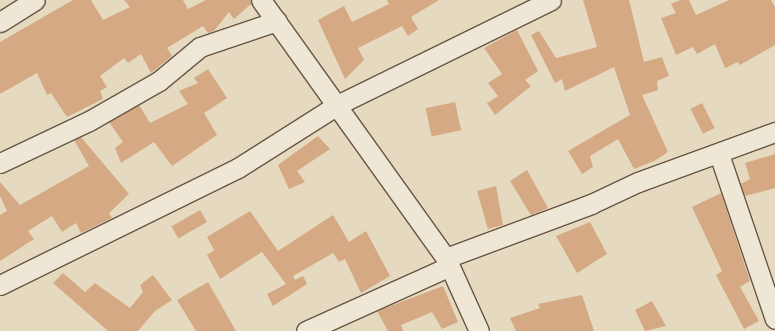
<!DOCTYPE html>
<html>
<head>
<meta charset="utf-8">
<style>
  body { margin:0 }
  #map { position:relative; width:775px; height:331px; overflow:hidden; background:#e5dabf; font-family:Alegreya,serif }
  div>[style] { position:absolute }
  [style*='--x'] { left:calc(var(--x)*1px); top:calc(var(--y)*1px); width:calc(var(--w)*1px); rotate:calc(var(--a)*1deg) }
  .building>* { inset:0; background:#d5a983; transform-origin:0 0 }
  .roads { filter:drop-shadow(1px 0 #685545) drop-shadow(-1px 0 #685545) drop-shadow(0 1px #685545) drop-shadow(0 -1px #685545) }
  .minor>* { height:19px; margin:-9.5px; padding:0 9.5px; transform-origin:9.5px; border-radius:9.5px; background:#eee7d5 }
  span { translate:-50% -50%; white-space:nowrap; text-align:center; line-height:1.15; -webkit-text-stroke:3px #eee7d5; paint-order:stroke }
</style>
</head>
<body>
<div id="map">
  <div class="building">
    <i style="clip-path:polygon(73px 0,91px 0,103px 20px,130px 7px,124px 0,183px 0,188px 9px,206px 0,250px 0,251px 4px,234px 19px,229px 12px,214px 31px,208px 33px,203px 26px,167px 48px,172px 56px,151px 73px,141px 54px,128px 63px,124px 58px,100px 76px,107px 87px,100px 91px,103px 99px,67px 117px,51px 93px,47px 95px,37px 73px,0 94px,0 42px)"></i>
    <i style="clip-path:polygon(387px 0,439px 0,411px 17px,418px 29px,408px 36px,402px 26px,358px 48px,364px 60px,345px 79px,318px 20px,344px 6px,352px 22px,389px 4px)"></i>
    <i style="clip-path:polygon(583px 0,629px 0,644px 62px,662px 57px,669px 76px,657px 81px,658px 90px,642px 95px,668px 152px,654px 161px,634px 169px,618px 139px,590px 156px,593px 167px,582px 174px,568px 151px,630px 115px,614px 67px,565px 91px,562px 79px,555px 83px,531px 35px,539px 31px,556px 58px,597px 47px)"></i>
    <i style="clip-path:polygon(680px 0,689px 0,696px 15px,729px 0,771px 0,775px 7px,775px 45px,740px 65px,738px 62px,725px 68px,715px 44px,697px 54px,693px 47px,676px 55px,661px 18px,676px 13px,671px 4px)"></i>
    <i style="clip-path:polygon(517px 30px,538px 71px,525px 80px,531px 86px,495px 115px,487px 103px,498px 96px,488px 83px,502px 74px,484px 48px)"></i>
    <i style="clip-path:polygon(208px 69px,227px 98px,204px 113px,217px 135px,172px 166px,154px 142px,121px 163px,115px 148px,123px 142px,109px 122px,139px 105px,150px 123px,188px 104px,179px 91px,198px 83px,194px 78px)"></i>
    <i style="left:455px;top:102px;width:29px;height:30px;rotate:78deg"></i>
    <i style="left:702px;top:103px;width:28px;height:13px;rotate:63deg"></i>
    <i style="clip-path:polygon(318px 136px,330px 149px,297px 171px,305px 182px,289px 189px,278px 165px)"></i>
    <i style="clip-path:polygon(81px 137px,129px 194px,109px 213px,112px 218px,81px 233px,76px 223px,62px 232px,52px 216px,28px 231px,34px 239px,0 261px,0 215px,7px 211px,0 196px,0 182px,20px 205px,89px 166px,74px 140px)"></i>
    <i style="clip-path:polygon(775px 154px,775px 188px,745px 196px,741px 184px,750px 179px,745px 163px)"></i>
    <i style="clip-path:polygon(527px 170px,548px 208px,531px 215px,510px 181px)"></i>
    <i style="clip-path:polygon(496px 186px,503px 225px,488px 229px,477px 191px)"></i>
    <i style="clip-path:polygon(721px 193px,750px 281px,740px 287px,759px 321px,744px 329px,716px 275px,722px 271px,692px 207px)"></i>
    <i style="left:200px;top:210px;width:14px;height:33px;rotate:60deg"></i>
    <i style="clip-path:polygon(250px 211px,278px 251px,333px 215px,349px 242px,366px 231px,390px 276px,361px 293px,345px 259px,339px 262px,333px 253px,293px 276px,295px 280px,303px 276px,307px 284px,273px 306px,267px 294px,286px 284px,262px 252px,220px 279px,207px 255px,214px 250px,207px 237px)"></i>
    <i style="clip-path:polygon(590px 222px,607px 254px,577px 273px,556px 236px)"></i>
    <i style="clip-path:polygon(63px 273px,85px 292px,95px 283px,130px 308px,143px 292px,140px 285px,153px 275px,172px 300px,155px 311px,138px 331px,108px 331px,53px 283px)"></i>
    <i style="clip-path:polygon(208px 282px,236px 331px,196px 331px,177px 300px)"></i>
    <i style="clip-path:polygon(443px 286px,458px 322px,442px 329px,432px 312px,401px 325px,403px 331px,388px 331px,377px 311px)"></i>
    <i style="clip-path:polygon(582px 295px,594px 331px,516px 331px,510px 318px,540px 308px,538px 304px)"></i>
    <i style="clip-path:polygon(652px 301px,666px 326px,645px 331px,635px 310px)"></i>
  </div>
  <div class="roads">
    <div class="minor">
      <i style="--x:261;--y:0;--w:317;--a:54.4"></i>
      <i style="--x:446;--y:258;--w:80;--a:65.7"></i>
      <i style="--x:0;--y:22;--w:41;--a:-32.2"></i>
      <i style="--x:719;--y:154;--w:174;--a:71.3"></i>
      <i style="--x:0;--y:163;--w:98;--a:-25.3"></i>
      <i style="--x:89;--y:121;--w:81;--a:-29.7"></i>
      <i style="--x:159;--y:81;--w:53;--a:-39.7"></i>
      <i style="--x:200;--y:47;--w:81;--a:-18.7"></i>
      <i style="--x:446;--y:258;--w:155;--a:-20.4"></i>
      <i style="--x:591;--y:204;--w:52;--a:-25.1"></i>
      <i style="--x:638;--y:182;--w:146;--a:-20.1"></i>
      <i style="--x:0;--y:285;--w:265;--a:-26.2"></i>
      <i style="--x:238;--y:168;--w:120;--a:-32.4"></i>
      <i style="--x:339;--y:104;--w:236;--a:-26.1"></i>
      <i style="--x:306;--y:331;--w:156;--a:-24.3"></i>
    </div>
  </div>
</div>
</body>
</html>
